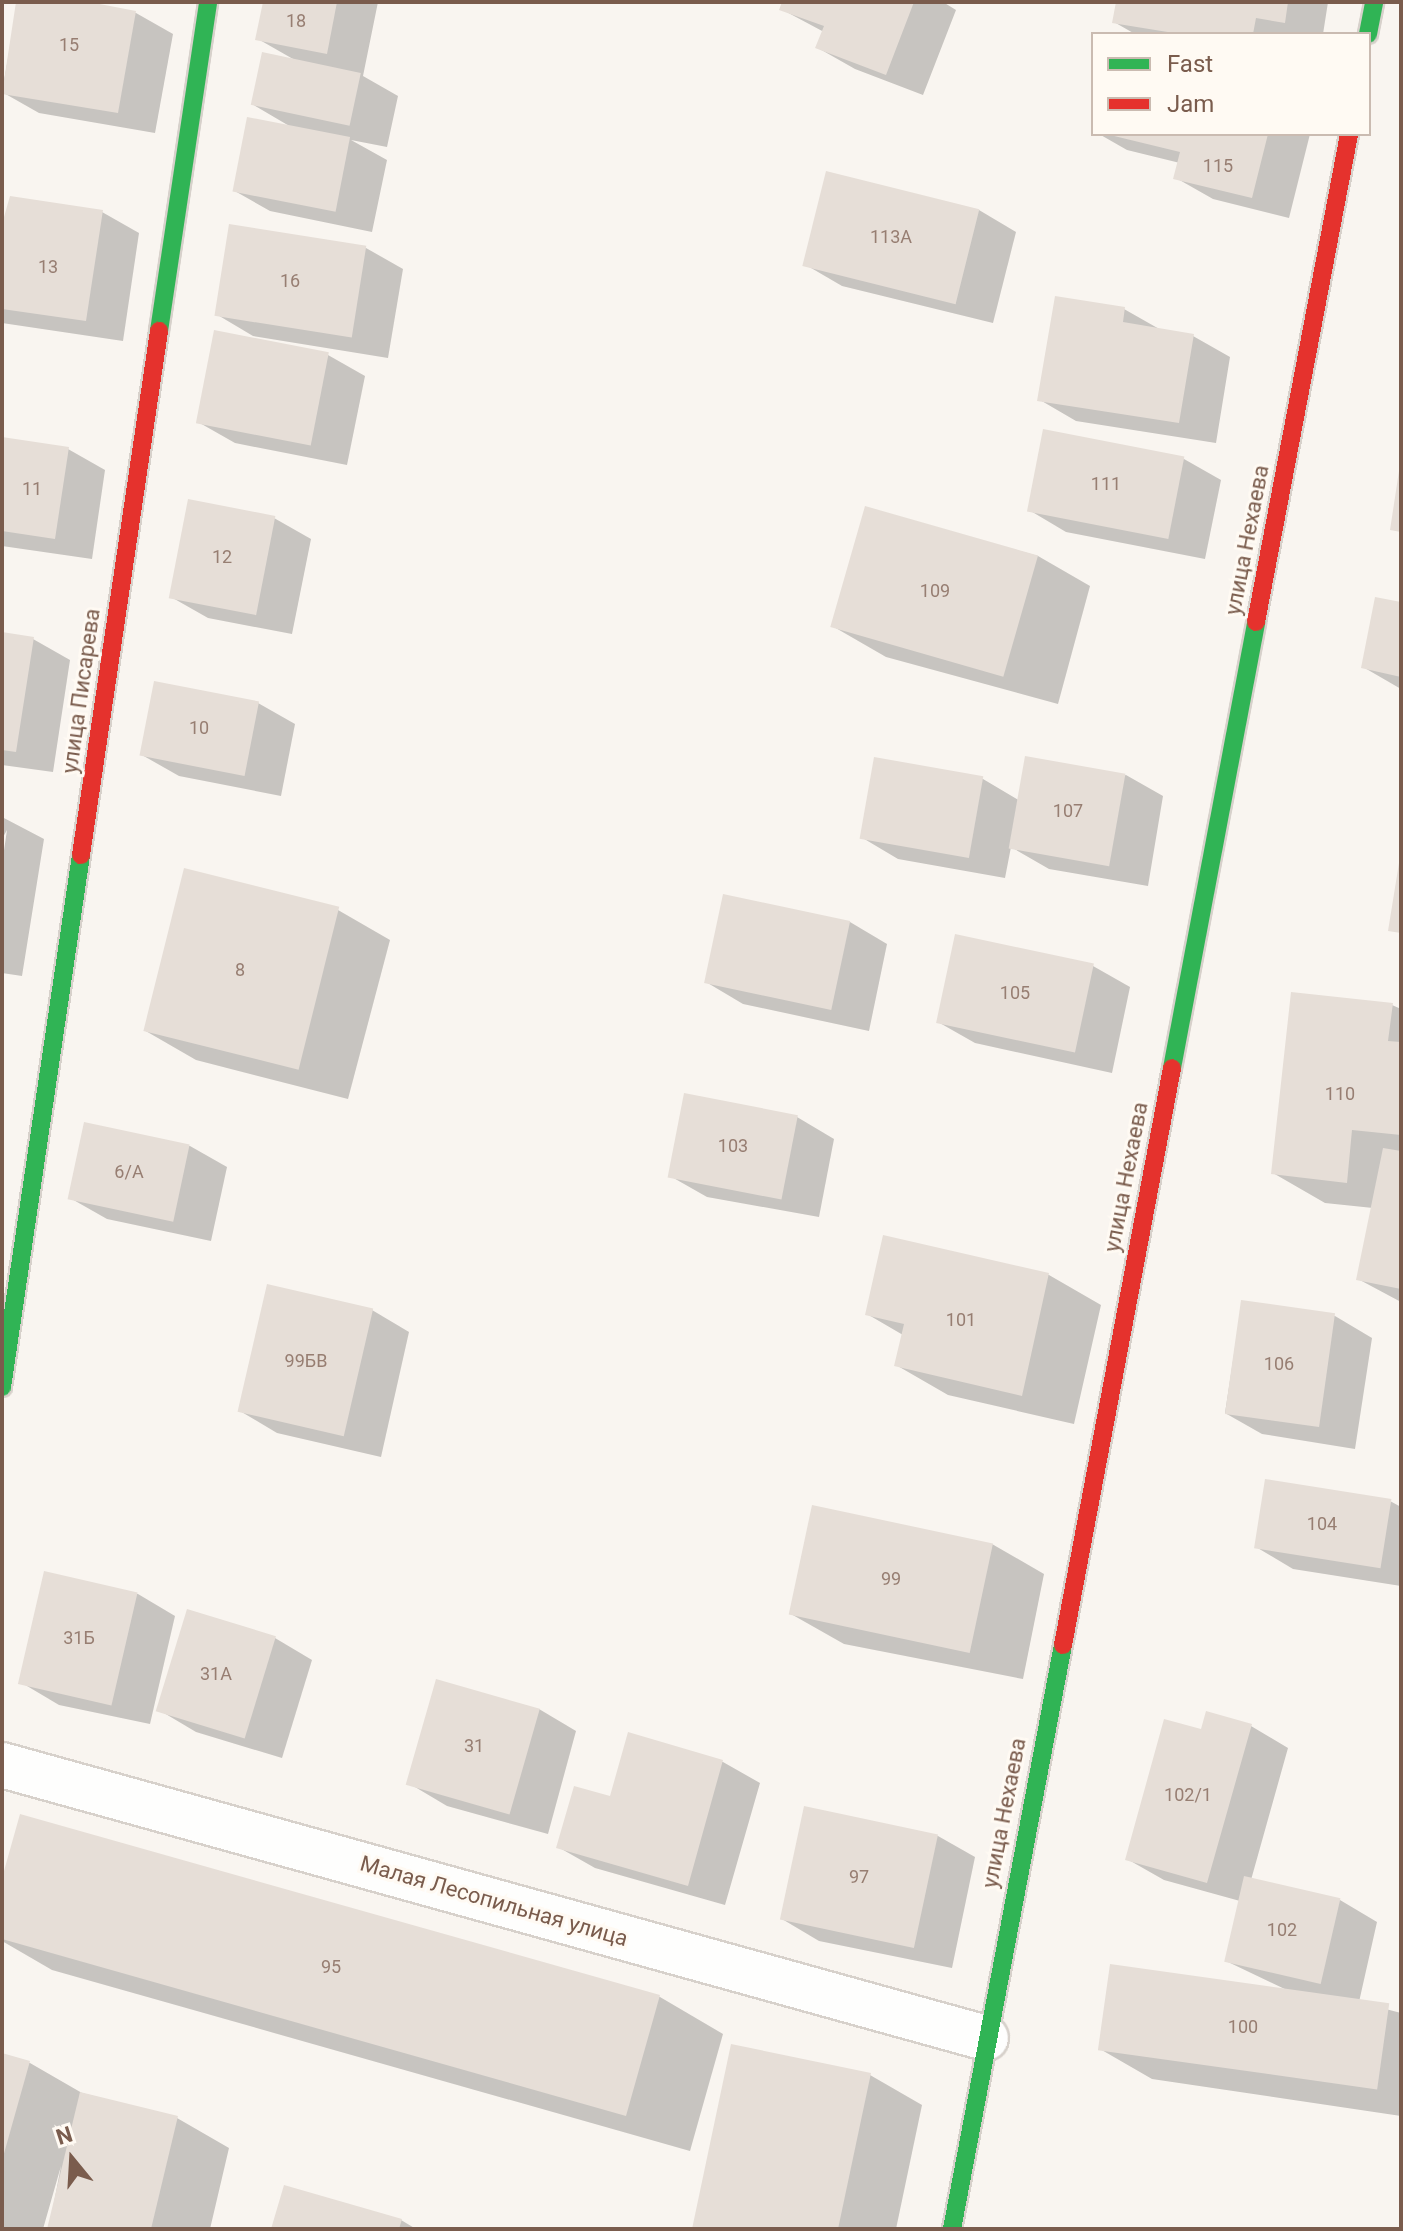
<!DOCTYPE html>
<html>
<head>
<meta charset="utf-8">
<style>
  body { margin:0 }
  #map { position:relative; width:1403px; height:2231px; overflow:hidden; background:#f9f5f0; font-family:Roboto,sans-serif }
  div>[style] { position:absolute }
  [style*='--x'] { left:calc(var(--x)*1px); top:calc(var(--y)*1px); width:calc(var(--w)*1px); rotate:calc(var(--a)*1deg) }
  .shadow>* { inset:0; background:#0003 }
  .building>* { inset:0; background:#e6ded7; transform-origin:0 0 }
  .roads { filter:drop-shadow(2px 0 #d7d1cb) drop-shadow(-2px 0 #d7d1cb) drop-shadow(0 2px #d7d1cb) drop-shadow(0 -2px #d7d1cb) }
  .street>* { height:44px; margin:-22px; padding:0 22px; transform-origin:22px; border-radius:22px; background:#fefefd }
  .fast>* { height:18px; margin:-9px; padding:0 9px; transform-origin:9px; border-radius:9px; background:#30b455 }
  .jam>* { height:18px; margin:-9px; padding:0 9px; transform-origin:9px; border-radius:9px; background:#e5322d }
  span { translate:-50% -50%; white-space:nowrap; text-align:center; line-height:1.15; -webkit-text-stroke:6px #fffaf3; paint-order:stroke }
  .number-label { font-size:18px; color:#977e72 }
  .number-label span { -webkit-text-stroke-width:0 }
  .street-label { font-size:22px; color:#7a5c4d }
  .frame { position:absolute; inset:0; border:4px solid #7a5c4d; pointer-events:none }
  .legend { position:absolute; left:1091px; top:32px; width:280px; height:104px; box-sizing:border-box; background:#fffaf3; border:2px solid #cabbb1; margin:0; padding:10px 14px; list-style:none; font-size:24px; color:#7a5c4d }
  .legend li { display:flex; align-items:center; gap:16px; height:40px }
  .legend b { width:40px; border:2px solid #cabbb1 }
  .north { position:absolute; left:32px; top:2119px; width:80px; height:80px; -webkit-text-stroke:6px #fffaf3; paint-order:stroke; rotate:342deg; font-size:22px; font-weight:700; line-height:32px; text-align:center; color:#7a5c4d }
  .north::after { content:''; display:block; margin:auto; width:28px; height:36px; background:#7a5c4d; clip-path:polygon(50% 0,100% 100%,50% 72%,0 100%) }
</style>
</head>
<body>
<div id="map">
  <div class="shadow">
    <i style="clip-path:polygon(18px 2px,77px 2px,136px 13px,173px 34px,155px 133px,39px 113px,2px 92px)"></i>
    <i style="clip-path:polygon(265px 2px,378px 2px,363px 76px,398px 96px,387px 147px,351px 140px,387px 160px,372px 232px,270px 211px,233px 190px,291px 127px,252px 104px,293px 59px,258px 39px)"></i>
    <i style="clip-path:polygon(784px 2px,943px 2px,956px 10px,923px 95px,855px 69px,818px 48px,824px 32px,781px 9px)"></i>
    <i style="clip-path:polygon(1118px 2px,1328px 2px,1323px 34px,1135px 34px,1114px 22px)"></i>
    <i style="clip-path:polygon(1099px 134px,1310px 134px,1289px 218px,1213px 199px,1176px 178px,1180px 163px,1127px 150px)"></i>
    <i style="clip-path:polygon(979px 210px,1016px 232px,993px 323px,842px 286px,806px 265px)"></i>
    <i style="clip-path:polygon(102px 212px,139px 233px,123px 341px,2px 323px,2px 226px)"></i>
    <i style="clip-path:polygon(231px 226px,366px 248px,403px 269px,388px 358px,253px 336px,216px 314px)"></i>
    <i style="clip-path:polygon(1124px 309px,1161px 330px,1193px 336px,1230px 357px,1216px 443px,1076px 421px,1040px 400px)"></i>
    <i style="clip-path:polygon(328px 355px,365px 376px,347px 465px,235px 443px,198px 422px)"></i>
    <i style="clip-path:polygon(2px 439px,68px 449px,105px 470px,92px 559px,2px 546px)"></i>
    <i style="clip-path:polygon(1184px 459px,1221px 480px,1205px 559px,1066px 532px,1029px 510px)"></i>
    <i style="clip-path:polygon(866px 509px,1038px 556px,1090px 586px,1058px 704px,886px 657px,834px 627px)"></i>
    <i style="clip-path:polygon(274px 518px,311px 539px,292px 634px,208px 618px,171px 597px)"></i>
    <i style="clip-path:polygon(1401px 604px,1401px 689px,1363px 667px)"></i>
    <i style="clip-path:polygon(2px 635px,33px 639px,70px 660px,53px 772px,2px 765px)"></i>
    <i style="clip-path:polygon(258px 703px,295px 724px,281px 796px,179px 776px,142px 755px)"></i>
    <i style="clip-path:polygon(876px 759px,983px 779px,1020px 801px,1126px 775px,1163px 796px,1148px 886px,1049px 869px,1011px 847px,1005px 878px,898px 859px,861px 837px)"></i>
    <i style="clip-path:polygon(2px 817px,44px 839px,22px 976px,2px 973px,2px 864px,7px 830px,2px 839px)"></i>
    <i style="clip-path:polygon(725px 896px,850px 922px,887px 944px,869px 1031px,743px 1004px,706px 982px)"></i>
    <i style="clip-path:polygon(338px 910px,390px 940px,348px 1099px,196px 1060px,144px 1030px)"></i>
    <i style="clip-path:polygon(1093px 966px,1130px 987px,1112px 1073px,975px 1043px,938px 1022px)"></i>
    <i style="clip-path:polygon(1392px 1005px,1401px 1009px,1401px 1302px,1358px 1279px,1373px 1208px,1325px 1203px,1273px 1173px)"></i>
    <i style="clip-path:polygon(797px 1117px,834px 1139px,819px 1217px,707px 1197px,670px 1176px)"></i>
    <i style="clip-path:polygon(85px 1125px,190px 1146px,227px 1167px,211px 1241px,107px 1219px,70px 1198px)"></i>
    <i style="clip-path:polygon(884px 1238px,1049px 1275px,1101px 1305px,1074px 1424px,948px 1395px,896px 1365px,903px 1335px,867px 1314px)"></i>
    <i style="clip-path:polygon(1242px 1302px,1335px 1316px,1372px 1338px,1355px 1449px,1262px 1434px,1225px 1413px)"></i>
    <i style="clip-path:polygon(372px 1310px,409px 1332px,381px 1457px,277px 1433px,240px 1411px)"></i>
    <i style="clip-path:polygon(1390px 1501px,1401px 1507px,1401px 1586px,1293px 1569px,1256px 1547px)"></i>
    <i style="clip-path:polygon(992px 1544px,1044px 1574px,1023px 1679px,844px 1644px,791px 1614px)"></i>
    <i style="clip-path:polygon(46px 1574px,138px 1594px,175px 1616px,150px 1724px,59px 1705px,22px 1683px)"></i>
    <i style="clip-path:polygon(275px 1638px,312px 1660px,282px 1758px,196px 1732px,159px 1710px)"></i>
    <i style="clip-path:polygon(539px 1709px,576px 1731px,548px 1834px,447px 1806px,410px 1784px)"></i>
    <i style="clip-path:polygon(1251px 1726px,1288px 1748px,1251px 1880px,1340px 1900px,1377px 1922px,1359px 2002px,1401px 2013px,1401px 2116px,1152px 2079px,1100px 2049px,1291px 1992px,1226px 1961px,1240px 1901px,1164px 1880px,1127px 1859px,1203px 1732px)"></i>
    <i style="clip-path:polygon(629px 1735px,723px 1762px,760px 1783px,725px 1905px,595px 1868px,558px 1847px,611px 1798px)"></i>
    <i style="clip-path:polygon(806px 1809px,938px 1836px,975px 1857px,952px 1968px,819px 1941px,782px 1919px)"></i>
    <i style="clip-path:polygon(22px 1817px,660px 1997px,723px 2034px,690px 2151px,52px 1970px,2px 1941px,2px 1885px)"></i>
    <i style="clip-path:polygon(2px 2055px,30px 2063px,82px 2093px,177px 2118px,229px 2148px,210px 2229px,49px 2229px,61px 2166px,43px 2229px,2px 2229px)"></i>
    <i style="clip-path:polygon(870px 2075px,922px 2105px,896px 2229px,694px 2229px)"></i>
    <i style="clip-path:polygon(401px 2220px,416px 2229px,273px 2229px)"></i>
  </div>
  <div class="building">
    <i style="clip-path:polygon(16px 2px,89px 2px,136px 11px,118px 113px,2px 94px)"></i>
    <i style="clip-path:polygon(263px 2px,337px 2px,327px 54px,255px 40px)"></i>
    <i style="clip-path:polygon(782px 2px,914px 2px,886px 75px,815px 48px,824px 26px,779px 10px)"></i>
    <i style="clip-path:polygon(1116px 2px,1288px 2px,1285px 23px,1256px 18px,1253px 34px,1180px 34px,1112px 23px)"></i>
    <i style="left:262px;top:52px;width:101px;height:54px;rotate:12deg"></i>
    <i style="left:247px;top:117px;width:105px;height:76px;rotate:11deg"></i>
    <i style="clip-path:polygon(1268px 134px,1252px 198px,1173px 179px,1180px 152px,1110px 135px)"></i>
    <i style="left:826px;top:171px;width:158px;height:98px;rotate:14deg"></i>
    <i style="clip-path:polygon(10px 196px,103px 210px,86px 321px,2px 309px,2px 224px)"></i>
    <i style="left:229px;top:224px;width:139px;height:93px;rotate:9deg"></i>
    <i style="clip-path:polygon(1055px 296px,1125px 307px,1123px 322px,1194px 334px,1179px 423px,1037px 401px)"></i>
    <i style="left:214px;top:330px;width:117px;height:95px;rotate:11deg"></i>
    <i style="left:1043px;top:429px;width:144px;height:84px;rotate:11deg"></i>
    <i style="clip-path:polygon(2px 437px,69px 447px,55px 539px,2px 531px)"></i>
    <i style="clip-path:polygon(1399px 471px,1401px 471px,1401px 532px,1390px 530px)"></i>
    <i style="left:188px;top:499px;width:89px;height:101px;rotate:11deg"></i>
    <i style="left:865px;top:506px;width:180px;height:126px;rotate:16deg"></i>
    <i style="clip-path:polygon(1375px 597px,1401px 602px,1401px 677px,1361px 668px)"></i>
    <i style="clip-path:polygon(2px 632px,34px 637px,16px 752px,2px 750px)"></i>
    <i style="left:154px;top:681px;width:107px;height:76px;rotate:11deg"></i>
    <i style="left:1025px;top:756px;width:102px;height:94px;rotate:10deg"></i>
    <i style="left:874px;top:757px;width:111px;height:83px;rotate:10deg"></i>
    <i style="clip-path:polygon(1399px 863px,1401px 863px,1401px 933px,1388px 931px)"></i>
    <i style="left:184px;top:868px;width:160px;height:168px;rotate:14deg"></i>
    <i style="left:723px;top:894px;width:130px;height:91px;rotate:12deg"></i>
    <i style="left:955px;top:934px;width:142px;height:91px;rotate:12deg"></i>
    <i style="clip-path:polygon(1291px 992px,1393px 1003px,1388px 1041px,1401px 1042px,1401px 1135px,1352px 1130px,1347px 1183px,1271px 1174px)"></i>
    <i style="left:684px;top:1093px;width:116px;height:86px;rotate:11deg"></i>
    <i style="left:84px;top:1122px;width:108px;height:79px;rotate:12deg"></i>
    <i style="clip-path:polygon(1383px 1148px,1401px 1151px,1401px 1289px,1356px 1280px)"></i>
    <i style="clip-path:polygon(883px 1235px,1049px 1273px,1022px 1396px,894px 1366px,904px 1324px,865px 1315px)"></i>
    <i style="left:267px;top:1284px;width:109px;height:131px;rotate:13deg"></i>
    <i style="left:1241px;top:1300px;width:95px;height:115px;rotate:8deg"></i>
    <i style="left:1265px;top:1479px;width:128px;height:70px;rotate:9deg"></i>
    <i style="left:812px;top:1505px;width:185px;height:112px;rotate:12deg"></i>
    <i style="left:44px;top:1571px;width:96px;height:116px;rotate:13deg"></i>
    <i style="left:187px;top:1609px;width:93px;height:107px;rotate:17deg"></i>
    <i style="left:436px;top:1679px;width:108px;height:110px;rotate:16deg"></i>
    <i style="clip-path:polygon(1206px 1711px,1252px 1724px,1207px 1883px,1125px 1860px,1164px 1719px,1201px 1729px)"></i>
    <i style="clip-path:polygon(628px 1732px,723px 1760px,688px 1886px,556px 1848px,574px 1786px,610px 1796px)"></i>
    <i style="left:804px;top:1806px;width:137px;height:116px;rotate:12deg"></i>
    <i style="clip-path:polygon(20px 1814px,660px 1995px,626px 2116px,2px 1939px,2px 1878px)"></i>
    <i style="left:1244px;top:1876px;width:99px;height:88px;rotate:13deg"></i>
    <i style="left:1110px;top:1964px;width:282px;height:87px;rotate:8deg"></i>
    <i style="clip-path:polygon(731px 2044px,871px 2073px,838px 2229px,692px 2229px)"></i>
    <i style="clip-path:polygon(2px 2053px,30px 2061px,3px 2157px,2px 2157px)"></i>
    <i style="clip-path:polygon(80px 2092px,178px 2116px,151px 2229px,47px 2229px)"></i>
    <i style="clip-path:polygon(284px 2185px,402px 2219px,399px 2229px,271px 2229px)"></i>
  </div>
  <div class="roads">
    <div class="street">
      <i style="--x:2;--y:1765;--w:1021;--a:15.51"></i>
    </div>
    <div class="fast">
      <i style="--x:1368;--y:34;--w:33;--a:-79"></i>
      <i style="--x:159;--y:331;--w:333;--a:-81.5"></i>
      <i style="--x:1172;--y:1068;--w:454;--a:-79.3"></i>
      <i style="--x:2;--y:1387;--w:538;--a:-81.55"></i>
      <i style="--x:952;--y:2229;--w:594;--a:-79.24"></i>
    </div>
    <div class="jam">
      <i style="--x:1256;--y:622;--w:497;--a:-79.2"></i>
      <i style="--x:81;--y:855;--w:530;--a:-81.53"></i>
      <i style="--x:1063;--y:1645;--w:587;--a:-79.3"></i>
    </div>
  </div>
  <div class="number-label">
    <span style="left:296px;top:21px">18</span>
    <span style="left:69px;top:45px">15</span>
    <span style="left:1218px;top:166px">115</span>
    <span style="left:891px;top:237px">113А</span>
    <span style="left:48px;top:267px">13</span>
    <span style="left:290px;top:281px">16</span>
    <span style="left:1106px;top:484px">111</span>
    <span style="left:32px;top:489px">11</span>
    <span style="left:222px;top:557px">12</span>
    <span style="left:935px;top:591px">109</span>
    <span style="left:199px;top:728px">10</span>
    <span style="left:1068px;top:811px">107</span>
    <span style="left:240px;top:970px">8</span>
    <span style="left:1015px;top:993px">105</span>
    <span style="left:1340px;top:1094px">110</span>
    <span style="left:733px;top:1146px">103</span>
    <span style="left:129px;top:1172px">6/А</span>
    <span style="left:961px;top:1320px">101</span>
    <span style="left:306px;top:1361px">99БВ</span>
    <span style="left:1279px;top:1364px">106</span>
    <span style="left:1322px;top:1524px">104</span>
    <span style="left:891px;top:1579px">99</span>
    <span style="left:79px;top:1638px">31Б</span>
    <span style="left:216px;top:1674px">31А</span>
    <span style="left:474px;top:1746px">31</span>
    <span style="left:1188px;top:1795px">102/1</span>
    <span style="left:859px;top:1877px">97</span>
    <span style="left:1282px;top:1930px">102</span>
    <span style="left:331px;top:1967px">95</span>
    <span style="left:1243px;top:2027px">100</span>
  </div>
  <div class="street-label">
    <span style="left:1247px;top:540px;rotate:-79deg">улица Нехаева</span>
    <span style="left:81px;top:691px;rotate:-82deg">улица Писарева</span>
    <span style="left:1126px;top:1177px;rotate:-79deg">улица Нехаева</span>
    <span style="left:1004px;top:1813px;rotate:-79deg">улица Нехаева</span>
    <span style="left:494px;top:1901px;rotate:16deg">Малая Лесопильная улица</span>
  </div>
  <div class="frame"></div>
  <ul class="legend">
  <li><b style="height:10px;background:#30b455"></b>Fast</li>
  <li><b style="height:10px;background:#e5322d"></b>Jam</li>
  </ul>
  <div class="north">N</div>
</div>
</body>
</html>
